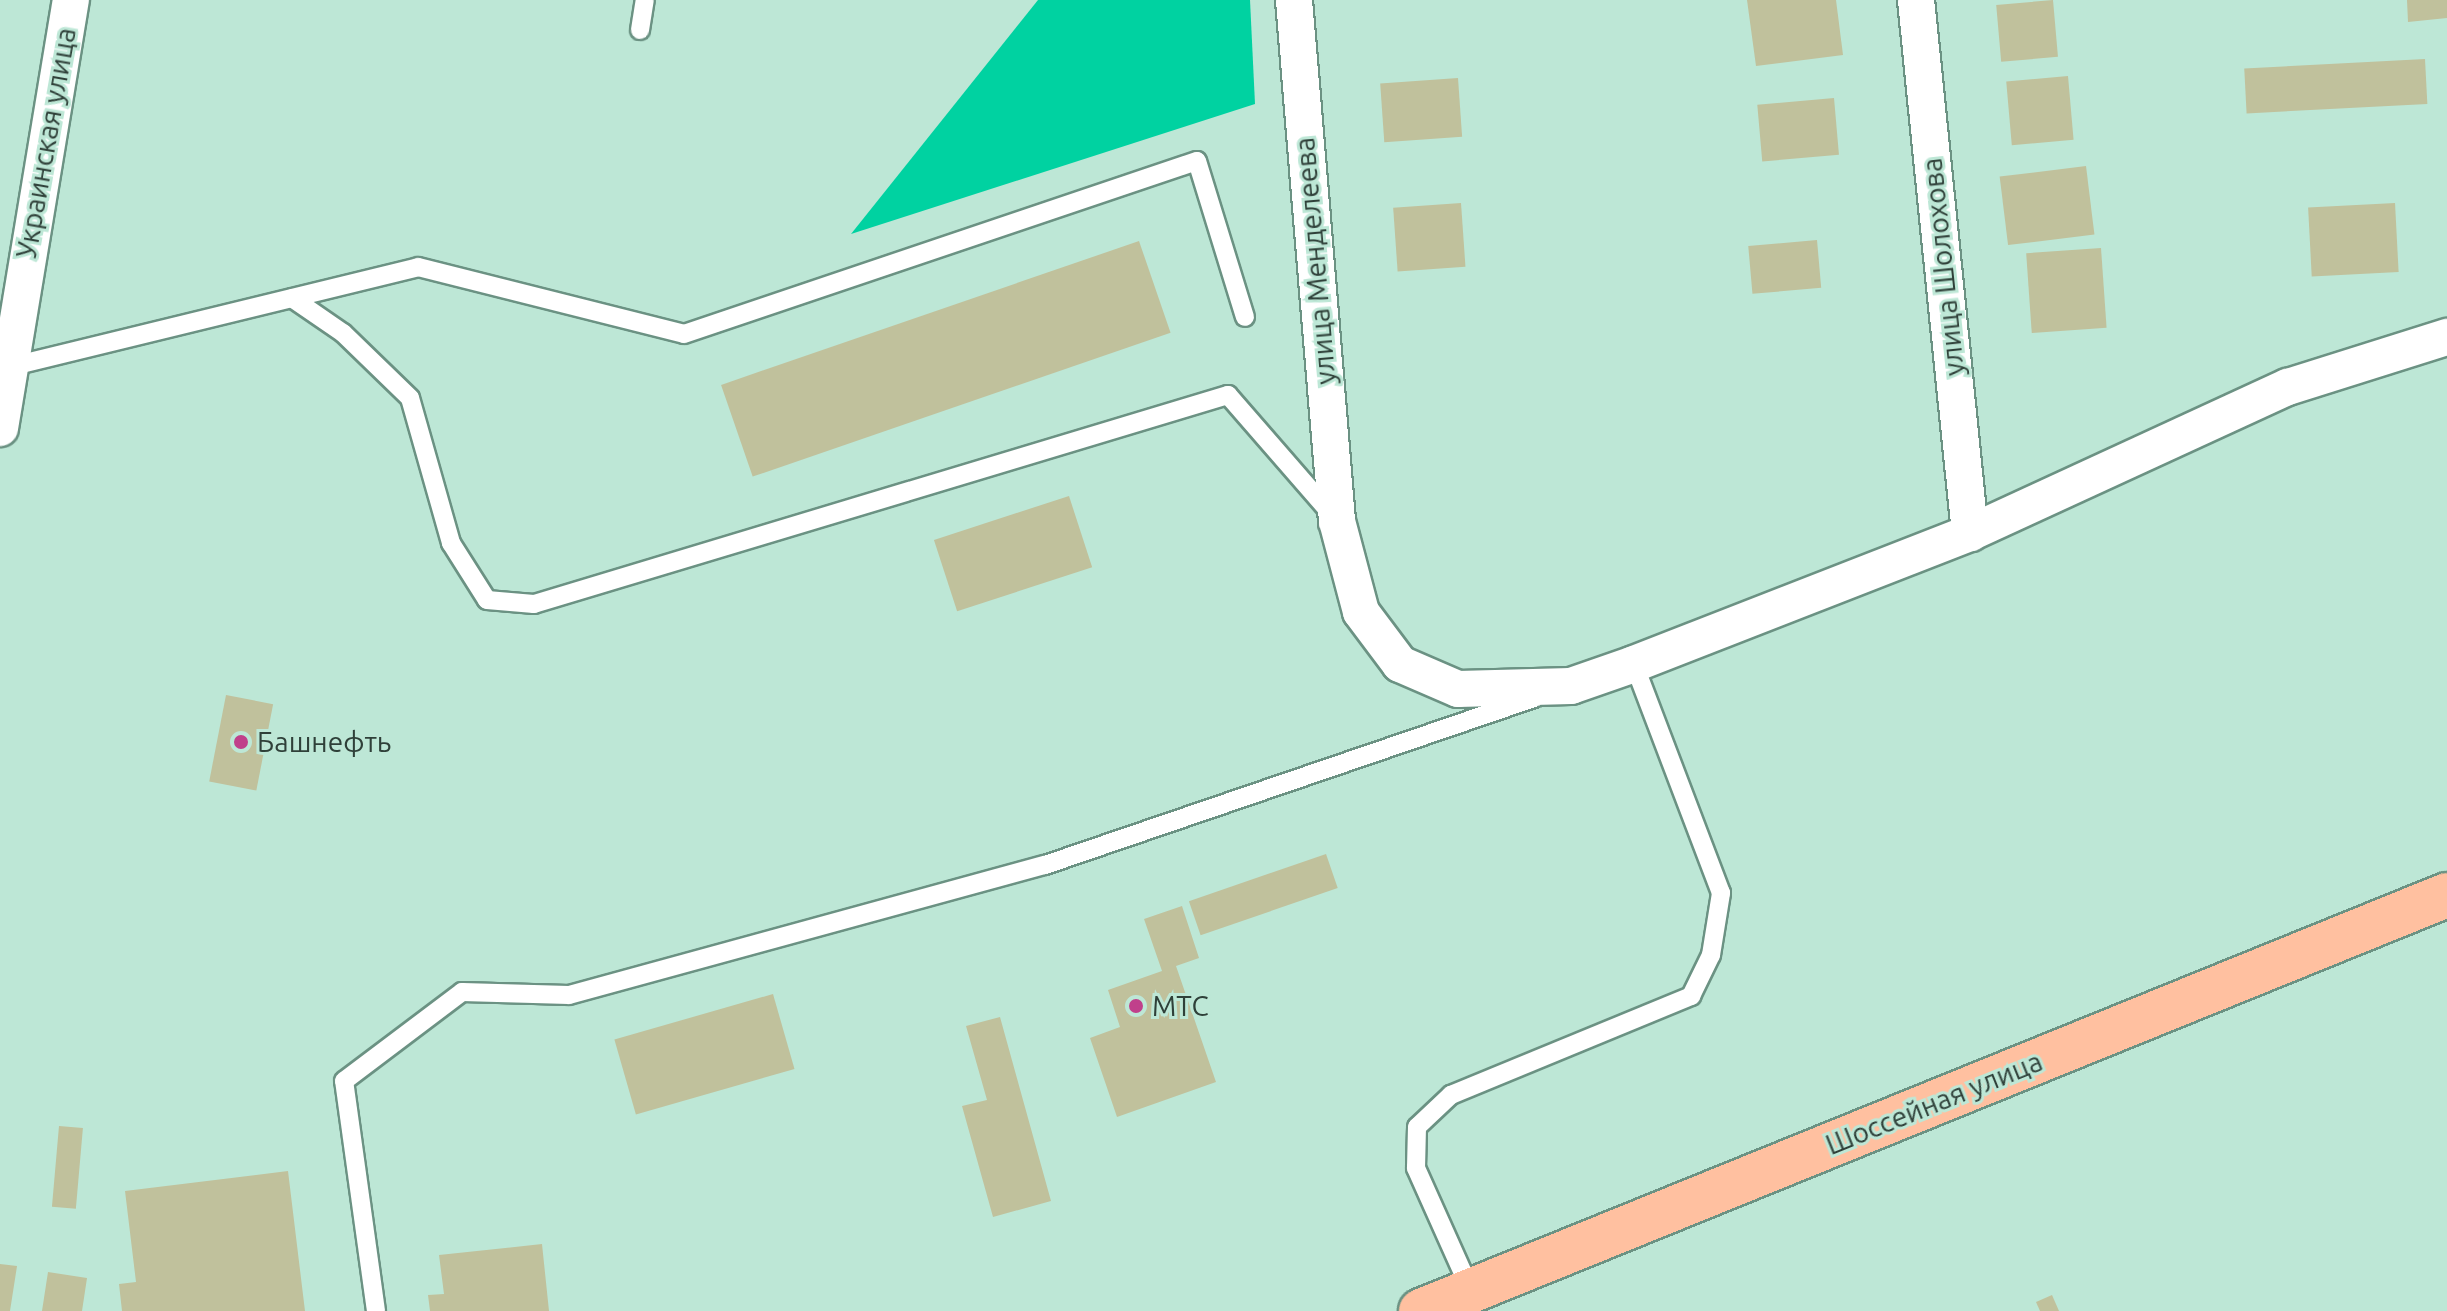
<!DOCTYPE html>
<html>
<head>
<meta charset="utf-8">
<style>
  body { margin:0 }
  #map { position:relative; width:2447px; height:1311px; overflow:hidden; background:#bde7d6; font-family:Ubuntu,sans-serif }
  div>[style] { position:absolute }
  .green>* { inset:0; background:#00d2a1 }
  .building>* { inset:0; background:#c0c19c; transform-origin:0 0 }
  .roads { filter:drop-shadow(2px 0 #6b9283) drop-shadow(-2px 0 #6b9283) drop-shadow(0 2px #6b9283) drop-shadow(0 -2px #6b9283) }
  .service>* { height:18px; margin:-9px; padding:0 9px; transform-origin:9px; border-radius:9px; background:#fff }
  .minor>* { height:36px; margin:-18px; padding:0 18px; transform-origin:18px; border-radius:18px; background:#fff }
  .trunk>* { height:44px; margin:-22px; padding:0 22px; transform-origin:22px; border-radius:22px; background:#ffc0a0 }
  .dots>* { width:22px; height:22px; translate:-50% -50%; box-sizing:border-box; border:4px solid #bde7d6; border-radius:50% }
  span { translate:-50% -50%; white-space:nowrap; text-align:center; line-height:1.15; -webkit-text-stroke:6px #bde7d6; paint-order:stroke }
  .street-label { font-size:28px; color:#2f4039 }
  .poi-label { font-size:28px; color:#2f4039 }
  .left { translate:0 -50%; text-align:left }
</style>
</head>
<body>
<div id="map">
  <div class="green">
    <i style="clip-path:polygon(1038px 0,1250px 0,1255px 104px,851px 234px)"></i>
  </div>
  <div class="building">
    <i style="clip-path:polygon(1747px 0,1836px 0,1843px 55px,1756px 66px)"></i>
    <i style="left:2053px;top:0;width:57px;height:57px;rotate:85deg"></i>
    <i style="clip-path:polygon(2407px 0,2447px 0,2447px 18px,2408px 22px)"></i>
    <i style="left:2425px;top:59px;width:45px;height:181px;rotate:87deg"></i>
    <i style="left:2068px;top:76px;width:64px;height:62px;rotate:85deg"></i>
    <i style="left:1458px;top:78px;width:59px;height:78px;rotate:86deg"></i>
    <i style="left:1834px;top:98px;width:57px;height:77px;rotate:85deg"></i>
    <i style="left:2086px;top:166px;width:69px;height:87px;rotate:83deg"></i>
    <i style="left:1461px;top:203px;width:64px;height:68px;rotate:86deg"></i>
    <i style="left:2395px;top:203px;width:69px;height:87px;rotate:87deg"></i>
    <i style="left:1817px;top:240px;width:48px;height:69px;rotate:85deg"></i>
    <i style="left:1139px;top:241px;width:97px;height:442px;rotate:71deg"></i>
    <i style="left:2101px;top:248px;width:80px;height:75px;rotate:86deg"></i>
    <i style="left:1069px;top:496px;width:75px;height:142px;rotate:72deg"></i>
    <i style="left:226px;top:695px;width:48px;height:88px;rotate:11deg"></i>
    <i style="left:1326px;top:854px;width:36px;height:145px;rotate:71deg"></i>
    <i style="clip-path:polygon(1182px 906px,1199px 958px,1176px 966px,1216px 1082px,1117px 1117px,1090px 1038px,1120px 1027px,1108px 990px,1162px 971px,1144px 919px)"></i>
    <i style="left:773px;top:994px;width:78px;height:165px;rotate:74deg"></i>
    <i style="clip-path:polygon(1000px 1017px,1051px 1201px,993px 1217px,962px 1106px,987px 1100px,966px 1026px)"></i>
    <i style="left:59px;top:1126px;width:24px;height:81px;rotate:5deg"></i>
    <i style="clip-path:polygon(288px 1171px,305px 1311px,122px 1311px,119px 1284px,136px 1282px,125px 1191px)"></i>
    <i style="clip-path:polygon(542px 1244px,549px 1311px,430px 1311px,428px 1295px,444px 1294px,439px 1255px)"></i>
    <i style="clip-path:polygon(0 1264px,17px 1266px,10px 1311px,0 1311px)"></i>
    <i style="clip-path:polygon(48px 1272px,87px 1278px,82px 1311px,42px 1311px)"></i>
    <i style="clip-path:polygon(2052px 1295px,2059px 1311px,2040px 1311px,2036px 1302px)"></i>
  </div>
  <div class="roads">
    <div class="service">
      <i style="left:640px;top:30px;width:30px;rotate:-81deg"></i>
      <i style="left:292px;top:298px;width:62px;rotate:34.5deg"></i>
      <i style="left:343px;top:333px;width:93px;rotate:44.1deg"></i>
      <i style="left:410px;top:398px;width:151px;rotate:74.2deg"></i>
      <i style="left:451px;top:543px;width:67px;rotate:57.7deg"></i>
      <i style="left:487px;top:600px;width:47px;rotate:4.9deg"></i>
      <i style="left:534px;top:604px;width:725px;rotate:-16.76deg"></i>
      <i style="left:1228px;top:395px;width:160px;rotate:49deg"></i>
      <i style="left:9px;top:367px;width:421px;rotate:-13.7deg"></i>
      <i style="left:418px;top:267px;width:274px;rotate:14.1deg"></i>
      <i style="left:684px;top:334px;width:541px;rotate:-18.64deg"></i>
      <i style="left:1197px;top:161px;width:163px;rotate:72.9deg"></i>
      <i style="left:1471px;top:1291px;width:135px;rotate:-114.1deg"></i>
      <i style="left:1416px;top:1168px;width:41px;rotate:-88.6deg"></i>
      <i style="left:1417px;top:1127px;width:47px;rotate:-43.3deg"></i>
      <i style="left:1451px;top:1095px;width:260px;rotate:-22.4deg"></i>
      <i style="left:1691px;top:996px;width:46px;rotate:-64deg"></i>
      <i style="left:1711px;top:955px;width:63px;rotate:-80.8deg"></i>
      <i style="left:1721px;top:893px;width:245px;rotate:-110.8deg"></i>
      <i style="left:376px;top:1311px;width:232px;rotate:-97.9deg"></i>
      <i style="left:344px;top:1081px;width:148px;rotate:-37deg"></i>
      <i style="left:462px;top:992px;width:107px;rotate:1.6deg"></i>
      <i style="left:569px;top:995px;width:493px;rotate:-15.3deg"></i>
      <i style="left:1045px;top:865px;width:517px;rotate:-18.86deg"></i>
    </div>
    <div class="minor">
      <i style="left:1294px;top:0;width:523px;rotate:85.28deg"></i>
      <i style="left:1337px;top:521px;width:94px;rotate:75.2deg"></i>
      <i style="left:1361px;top:612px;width:65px;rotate:53.1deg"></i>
      <i style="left:1400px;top:664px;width:63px;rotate:23.3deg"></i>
      <i style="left:1458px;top:689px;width:113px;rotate:-1.5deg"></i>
      <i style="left:1571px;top:686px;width:67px;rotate:-19.2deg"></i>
      <i style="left:1634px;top:664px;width:361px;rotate:-21.3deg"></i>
      <i style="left:1970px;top:533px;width:350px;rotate:-24.7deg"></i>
      <i style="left:2288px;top:387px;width:167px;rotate:-17.5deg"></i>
      <i style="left:1916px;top:0;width:536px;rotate:84.21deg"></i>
      <i style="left:0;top:428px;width:434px;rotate:-80.6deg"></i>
    </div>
    <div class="trunk">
      <i style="left:1421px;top:1311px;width:1107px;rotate:-22.07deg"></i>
    </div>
  </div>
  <div class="dots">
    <i style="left:241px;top:742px;background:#c0408b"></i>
    <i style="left:1136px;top:1006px;background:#c0408b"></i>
  </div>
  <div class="street-label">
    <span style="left:46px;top:143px;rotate:-80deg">Украинская улица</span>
    <span style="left:1315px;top:261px;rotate:-95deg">улица Менделеева</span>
    <span style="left:1943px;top:267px;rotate:-96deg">улица Шолохова</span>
    <span style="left:1934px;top:1103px;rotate:-22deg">Шоссейная улица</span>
  </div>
  <div class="poi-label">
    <span class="left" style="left:257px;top:742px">Башнефть</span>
    <span class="left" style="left:1152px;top:1006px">МТС</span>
  </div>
</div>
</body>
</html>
